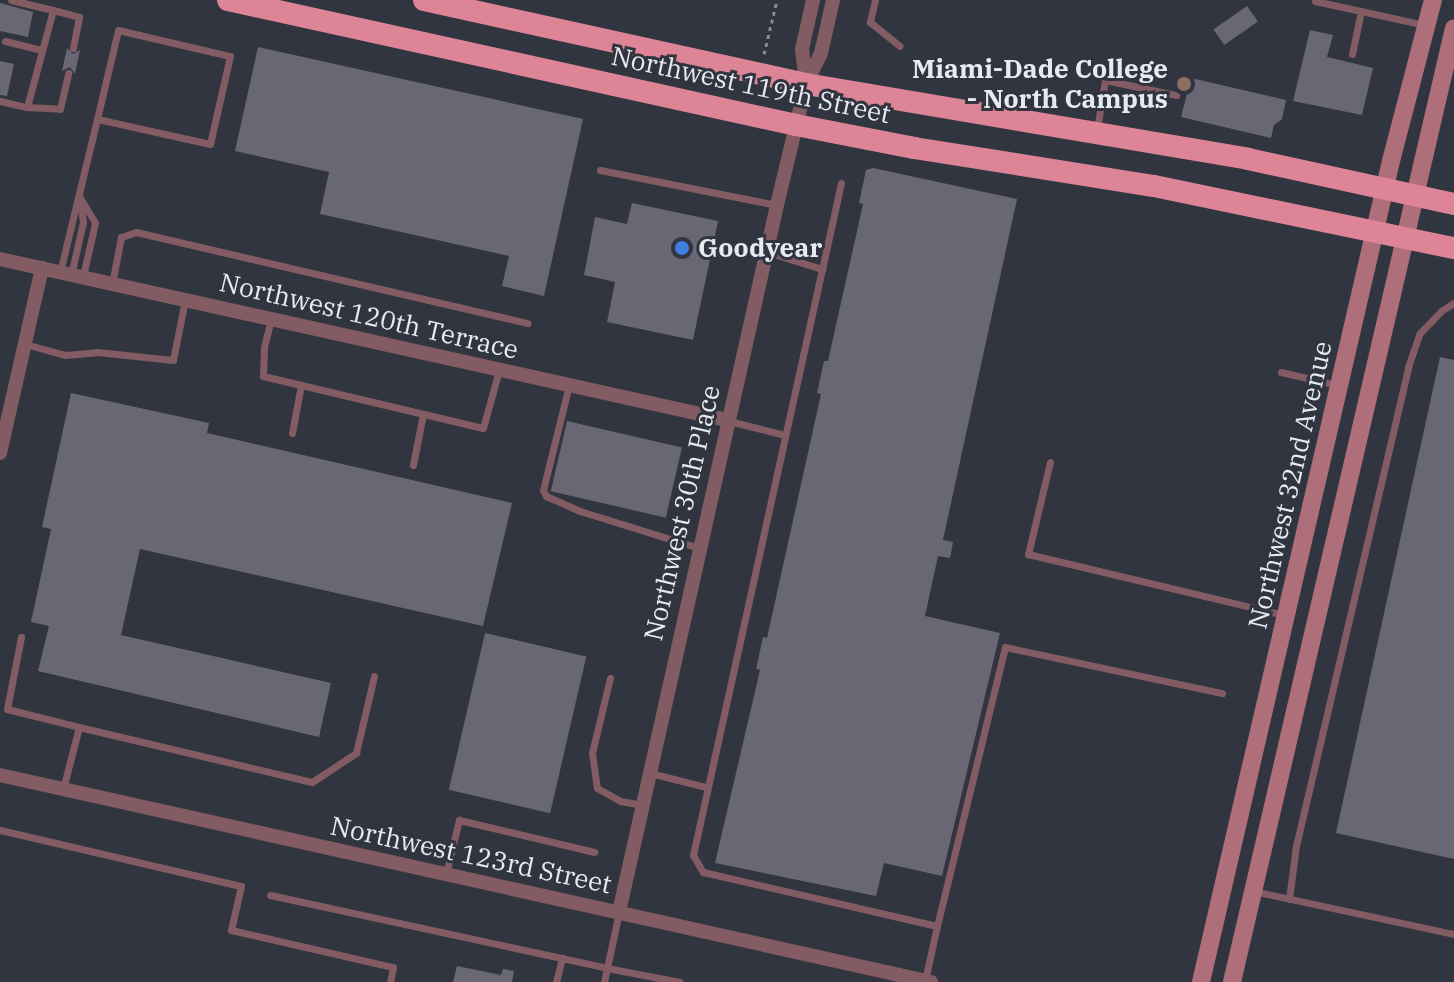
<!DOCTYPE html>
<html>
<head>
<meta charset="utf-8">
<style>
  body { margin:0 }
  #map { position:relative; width:1454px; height:982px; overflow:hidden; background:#303540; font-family:"IBM Plex Serif",serif }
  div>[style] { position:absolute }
  .building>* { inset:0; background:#6a6775; transform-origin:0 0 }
  .path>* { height:3px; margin-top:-1.5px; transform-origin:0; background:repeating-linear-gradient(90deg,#858a93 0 4px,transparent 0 8px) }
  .service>* { height:7px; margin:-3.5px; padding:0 3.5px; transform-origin:3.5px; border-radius:3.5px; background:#835b62 }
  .minor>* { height:14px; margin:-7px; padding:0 7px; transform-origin:7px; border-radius:7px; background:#835b62 }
  .secondary>* { height:18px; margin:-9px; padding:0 9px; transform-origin:9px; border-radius:9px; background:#ae6f7b }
  .trunk>* { height:22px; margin:-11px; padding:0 11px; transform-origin:11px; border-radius:11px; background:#dd8496 }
  .dots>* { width:22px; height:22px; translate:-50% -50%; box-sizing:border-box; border:4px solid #303540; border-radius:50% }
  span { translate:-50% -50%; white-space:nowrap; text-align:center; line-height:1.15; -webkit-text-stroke:6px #303540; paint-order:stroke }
  .poi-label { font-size:26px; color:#e7eaf1; font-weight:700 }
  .right { translate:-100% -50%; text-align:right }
  .left { translate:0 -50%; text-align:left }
  .street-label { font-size:26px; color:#e7eaf1 }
</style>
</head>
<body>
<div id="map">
  <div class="building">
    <i style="clip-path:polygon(0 3px,33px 12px,28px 37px,0 31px)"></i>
    <i style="left:1247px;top:6px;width:19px;height:41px;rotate:55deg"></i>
    <i style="clip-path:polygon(1310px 30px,1333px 35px,1327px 57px,1373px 68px,1362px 115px,1293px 101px)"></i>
    <i style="clip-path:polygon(258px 47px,583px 119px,544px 296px,502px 286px,509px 256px,320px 214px,329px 172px,235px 151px)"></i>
    <i style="clip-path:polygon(67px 48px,73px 54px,80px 50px,75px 74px,70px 67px,62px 71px)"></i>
    <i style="clip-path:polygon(0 61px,14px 64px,7px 96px,0 95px)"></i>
    <i style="clip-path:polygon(1191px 78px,1286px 100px,1282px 119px,1274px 125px,1271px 138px,1181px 117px)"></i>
    <i style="clip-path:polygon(873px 168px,1017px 199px,943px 540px,953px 542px,950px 558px,938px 556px,925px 616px,1000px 633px,942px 876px,884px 863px,876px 896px,715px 863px,760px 670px,756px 669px,763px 637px,767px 638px,821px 394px,817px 393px,824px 361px,828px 361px,863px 204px,859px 203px,866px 170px)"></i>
    <i style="clip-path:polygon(632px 203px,718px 221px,693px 340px,607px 322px,615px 282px,584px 275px,595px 217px,627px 224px)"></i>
    <i style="clip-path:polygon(1440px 357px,1454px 360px,1454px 859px,1336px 833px)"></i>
    <i style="clip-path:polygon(71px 393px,209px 423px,207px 433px,512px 503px,483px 626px,140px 549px,121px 635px,331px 683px,319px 737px,38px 671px,49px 626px,31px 622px,51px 529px,42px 527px)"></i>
    <i style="left:567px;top:421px;width:118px;height:72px;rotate:13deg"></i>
    <i style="left:485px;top:633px;width:104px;height:161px;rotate:13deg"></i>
    <i style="clip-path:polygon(457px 966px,501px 975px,503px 969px,514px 971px,512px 982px,453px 982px)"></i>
  </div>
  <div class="path">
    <i style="left:764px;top:54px;width:56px;rotate:-76.5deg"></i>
  </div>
  <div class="service">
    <i style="left:875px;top:0;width:23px;rotate:103deg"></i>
    <i style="left:870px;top:22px;width:38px;rotate:39deg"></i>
    <i style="left:1315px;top:1px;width:113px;rotate:12.3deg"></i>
    <i style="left:53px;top:10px;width:27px;rotate:15deg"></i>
    <i style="left:79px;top:17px;width:32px;rotate:101deg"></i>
    <i style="left:118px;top:30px;width:115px;rotate:13.1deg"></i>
    <i style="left:230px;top:56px;width:90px;rotate:102.8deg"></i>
    <i style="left:210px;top:144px;width:116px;rotate:-167.5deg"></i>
    <i style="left:97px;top:119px;width:91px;rotate:-76.7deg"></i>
    <i style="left:5px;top:41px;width:38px;rotate:14deg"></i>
    <i style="left:1352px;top:54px;width:44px;rotate:-78.2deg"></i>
    <i style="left:0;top:101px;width:28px;rotate:13deg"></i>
    <i style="left:27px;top:107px;width:100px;rotate:-75deg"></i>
    <i style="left:53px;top:10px;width:43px;rotate:-166.6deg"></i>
    <i style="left:27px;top:107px;width:33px;rotate:3deg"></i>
    <i style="left:60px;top:109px;width:37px;rotate:-77deg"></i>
    <i style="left:1097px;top:129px;width:50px;rotate:-80.7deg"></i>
    <i style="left:1105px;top:80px;width:73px;rotate:11.9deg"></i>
    <i style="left:600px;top:170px;width:180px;rotate:11.2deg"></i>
    <i style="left:841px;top:183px;width:688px;rotate:102.42deg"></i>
    <i style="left:693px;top:855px;width:20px;rotate:60deg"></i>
    <i style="left:703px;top:872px;width:240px;rotate:13deg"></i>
    <i style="left:937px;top:926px;width:55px;rotate:102.5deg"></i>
    <i style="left:79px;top:196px;width:31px;rotate:59deg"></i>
    <i style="left:95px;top:223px;width:54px;rotate:102.8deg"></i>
    <i style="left:767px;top:252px;width:58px;rotate:17.2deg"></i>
    <i style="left:60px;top:272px;width:157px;rotate:-76.4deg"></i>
    <i style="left:71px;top:275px;width:54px;rotate:-77.2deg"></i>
    <i style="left:83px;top:222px;width:19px;rotate:-99deg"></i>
    <i style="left:112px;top:284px;width:48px;rotate:-79.2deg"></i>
    <i style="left:121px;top:237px;width:16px;rotate:-18deg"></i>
    <i style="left:136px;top:232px;width:402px;rotate:13.1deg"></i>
    <i style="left:271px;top:319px;width:30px;rotate:104deg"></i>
    <i style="left:264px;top:348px;width:28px;rotate:92deg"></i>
    <i style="left:263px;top:376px;width:226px;rotate:13.3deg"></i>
    <i style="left:483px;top:428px;width:60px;rotate:-74.6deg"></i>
    <i style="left:25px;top:344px;width:41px;rotate:15.4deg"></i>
    <i style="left:65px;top:355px;width:32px;rotate:-5deg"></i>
    <i style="left:97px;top:352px;width:76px;rotate:6deg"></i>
    <i style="left:173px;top:360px;width:61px;rotate:-78.7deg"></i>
    <i style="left:1281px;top:372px;width:57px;rotate:13.1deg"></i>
    <i style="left:569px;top:385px;width:108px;rotate:103.9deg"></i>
    <i style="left:543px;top:490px;width:7px;rotate:63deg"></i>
    <i style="left:546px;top:496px;width:37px;rotate:24deg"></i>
    <i style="left:580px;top:511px;width:125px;rotate:17.3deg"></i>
    <i style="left:729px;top:421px;width:58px;rotate:14deg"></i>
    <i style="left:292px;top:433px;width:49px;rotate:-79.4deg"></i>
    <i style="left:1050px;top:462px;width:95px;rotate:103.4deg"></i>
    <i style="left:1028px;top:554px;width:264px;rotate:13.4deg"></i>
    <i style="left:413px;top:465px;width:52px;rotate:-78.9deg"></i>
    <i style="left:21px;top:637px;width:73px;rotate:101deg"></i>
    <i style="left:7px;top:709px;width:74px;rotate:14deg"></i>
    <i style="left:79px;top:727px;width:64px;rotate:104.5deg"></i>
    <i style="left:610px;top:678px;width:77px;rotate:103.5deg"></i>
    <i style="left:592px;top:753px;width:35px;rotate:82deg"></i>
    <i style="left:597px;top:788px;width:26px;rotate:29deg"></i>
    <i style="left:620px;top:801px;width:23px;rotate:10deg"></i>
    <i style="left:79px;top:727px;width:239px;rotate:13.3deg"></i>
    <i style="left:312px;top:782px;width:53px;rotate:-33.4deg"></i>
    <i style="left:356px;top:753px;width:79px;rotate:-76.8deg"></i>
    <i style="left:650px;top:773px;width:58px;rotate:14deg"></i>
    <i style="left:0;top:830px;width:247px;rotate:13.1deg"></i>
    <i style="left:241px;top:886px;width:45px;rotate:102.8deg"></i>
    <i style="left:231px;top:930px;width:166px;rotate:12.9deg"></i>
    <i style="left:393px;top:967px;width:15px;rotate:101deg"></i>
    <i style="left:446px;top:874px;width:56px;rotate:-76.5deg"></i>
    <i style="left:459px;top:820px;width:139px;rotate:13.3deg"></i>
    <i style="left:1253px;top:891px;width:206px;rotate:12.1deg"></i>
    <i style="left:270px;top:895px;width:345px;rotate:12.2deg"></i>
    <i style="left:607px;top:968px;width:57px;rotate:-77.9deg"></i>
    <i style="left:1289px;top:899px;width:53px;rotate:-82.5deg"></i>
    <i style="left:1296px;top:846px;width:492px;rotate:-76.8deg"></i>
    <i style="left:1408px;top:367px;width:36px;rotate:-71deg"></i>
    <i style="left:1420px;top:333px;width:30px;rotate:-46deg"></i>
    <i style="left:1441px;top:311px;width:15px;rotate:-32deg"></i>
    <i style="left:937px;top:926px;width:287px;rotate:-76.3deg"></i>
    <i style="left:1005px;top:647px;width:222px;rotate:12deg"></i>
    <i style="left:556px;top:982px;width:25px;rotate:-76deg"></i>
    <i style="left:604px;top:982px;width:14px;rotate:-78deg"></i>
    <i style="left:607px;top:968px;width:74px;rotate:10.9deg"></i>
  </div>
  <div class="minor">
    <i style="left:806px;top:82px;width:33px;rotate:-97deg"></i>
    <i style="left:802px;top:49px;width:50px;rotate:-77.3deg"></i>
    <i style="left:0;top:259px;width:745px;rotate:12.49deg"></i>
    <i style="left:0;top:453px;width:190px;rotate:-77.2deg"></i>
    <i style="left:0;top:775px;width:954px;rotate:12.54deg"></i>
    <i style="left:619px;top:912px;width:724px;rotate:-77.4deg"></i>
    <i style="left:777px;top:205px;width:124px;rotate:-76.5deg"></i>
    <i style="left:806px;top:84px;width:34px;rotate:-64deg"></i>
    <i style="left:821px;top:53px;width:54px;rotate:-77.2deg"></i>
  </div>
  <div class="secondary">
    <i style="left:1201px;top:982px;width:843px;rotate:-76.97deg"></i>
    <i style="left:1391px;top:161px;width:166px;rotate:-75.4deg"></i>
    <i style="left:1232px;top:982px;width:979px;rotate:-76.9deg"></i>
  </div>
  <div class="trunk">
    <i style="left:228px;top:0;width:582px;rotate:12.41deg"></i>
    <i style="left:796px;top:125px;width:120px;rotate:11deg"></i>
    <i style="left:914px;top:148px;width:243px;rotate:9deg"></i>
    <i style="left:1154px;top:186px;width:306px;rotate:11.7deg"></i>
    <i style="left:424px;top:0;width:391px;rotate:12.4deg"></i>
    <i style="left:806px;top:84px;width:448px;rotate:9.6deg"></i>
    <i style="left:1248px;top:159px;width:211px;rotate:12.3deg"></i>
  </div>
  <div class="dots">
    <i style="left:1184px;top:84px;background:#8d6e63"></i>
    <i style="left:682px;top:248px;background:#3f7fe0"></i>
  </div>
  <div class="poi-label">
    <span class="right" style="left:1168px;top:84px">Miami-Dade College<br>- North Campus</span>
    <span class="left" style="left:698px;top:248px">Goodyear</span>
  </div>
  <div class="street-label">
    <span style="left:751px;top:85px;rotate:12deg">Northwest 119th Street</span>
    <span style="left:369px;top:316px;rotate:13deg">Northwest 120th Terrace</span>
    <span style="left:1290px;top:485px;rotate:-77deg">Northwest 32nd Avenue</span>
    <span style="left:682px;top:513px;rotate:-77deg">Northwest 30th Place</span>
    <span style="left:471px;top:855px;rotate:12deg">Northwest 123rd Street</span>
  </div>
</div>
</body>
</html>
